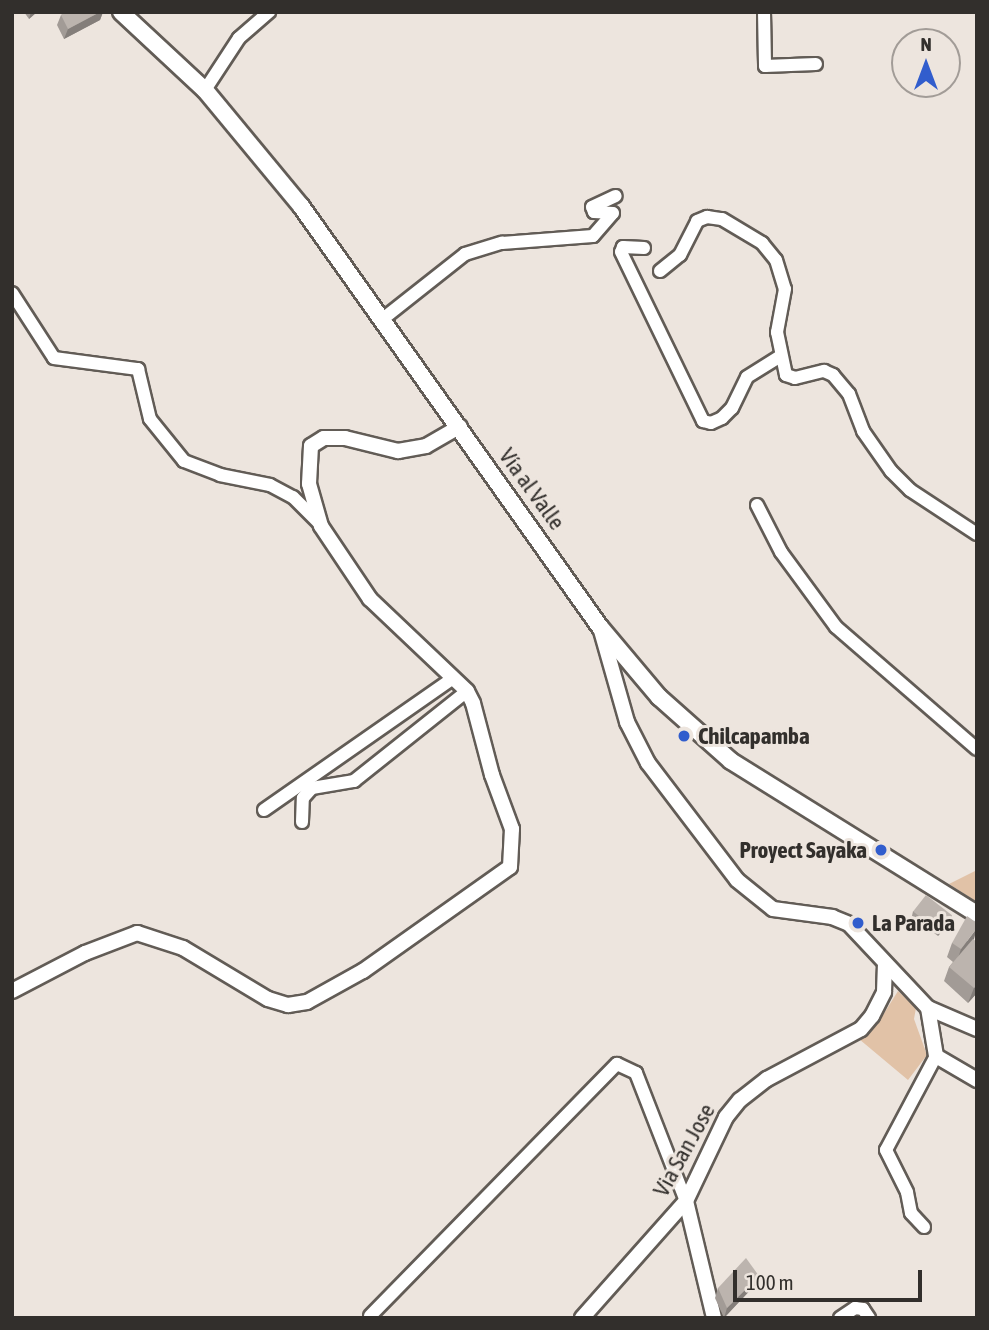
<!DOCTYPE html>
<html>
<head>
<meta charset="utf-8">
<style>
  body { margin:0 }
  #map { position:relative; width:989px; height:1330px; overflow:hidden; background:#ede5de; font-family:"Asap Condensed",sans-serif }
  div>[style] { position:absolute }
  .green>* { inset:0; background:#e1c2a7 }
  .roads { filter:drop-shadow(2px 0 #625c56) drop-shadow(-2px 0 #625c56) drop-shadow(0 2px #625c56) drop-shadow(0 -2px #625c56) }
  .minor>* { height:12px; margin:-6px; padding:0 6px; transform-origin:6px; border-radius:6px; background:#fff }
  .tertiary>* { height:14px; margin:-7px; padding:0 7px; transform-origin:7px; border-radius:7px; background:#fff }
  .secondary>* { height:16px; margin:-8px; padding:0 8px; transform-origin:8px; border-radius:8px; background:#fff }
  .wall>* { inset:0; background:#a29b96 }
  .shaded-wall>* { inset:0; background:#847e7a }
  .building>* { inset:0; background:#bcb4ae; transform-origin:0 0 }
  .dots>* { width:19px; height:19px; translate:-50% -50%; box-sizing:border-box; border:4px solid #ede5de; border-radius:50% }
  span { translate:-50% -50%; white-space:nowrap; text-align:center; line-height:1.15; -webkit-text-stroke:6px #ede5de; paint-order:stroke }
  .street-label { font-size:23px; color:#322f2c }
  .poi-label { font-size:23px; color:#322f2c; font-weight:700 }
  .left { translate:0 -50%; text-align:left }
  .right { translate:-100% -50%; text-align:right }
  .frame { position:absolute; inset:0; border:14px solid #322f2c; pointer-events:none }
  .north { position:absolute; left:891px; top:28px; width:70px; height:70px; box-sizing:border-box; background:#ede5de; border:2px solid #a29c97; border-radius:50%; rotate:0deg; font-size:19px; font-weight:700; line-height:28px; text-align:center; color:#322f2c }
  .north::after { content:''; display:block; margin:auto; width:24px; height:32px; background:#315dcd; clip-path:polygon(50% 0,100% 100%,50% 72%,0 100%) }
  .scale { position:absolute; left:733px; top:1270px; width:189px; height:32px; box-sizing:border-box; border:4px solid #322f2c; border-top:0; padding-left:9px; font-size:21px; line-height:24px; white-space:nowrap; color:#322f2c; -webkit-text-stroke:5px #ede5de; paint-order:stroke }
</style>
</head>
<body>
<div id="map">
  <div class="green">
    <i style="clip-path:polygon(977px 870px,977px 902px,949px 884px)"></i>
    <i style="clip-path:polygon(898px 991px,916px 1008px,914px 1019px,927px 1055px,908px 1080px,859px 1039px,883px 1015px)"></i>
  </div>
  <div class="roads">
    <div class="minor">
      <i style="left:764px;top:12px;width:54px;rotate:88.9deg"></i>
      <i style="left:765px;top:66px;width:51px;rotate:-2.2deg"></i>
      <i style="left:205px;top:90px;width:62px;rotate:-56.8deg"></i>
      <i style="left:239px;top:38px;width:40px;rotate:-41deg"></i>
      <i style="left:644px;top:248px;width:21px;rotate:-177deg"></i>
      <i style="left:623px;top:247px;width:5px;rotate:112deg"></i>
      <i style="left:621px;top:252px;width:188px;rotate:64.1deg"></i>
      <i style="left:703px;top:421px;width:8px;rotate:14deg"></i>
      <i style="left:711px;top:423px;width:12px;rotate:-24deg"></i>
      <i style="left:722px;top:418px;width:14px;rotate:-45deg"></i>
      <i style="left:732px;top:408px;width:34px;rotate:-64deg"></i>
      <i style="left:747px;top:377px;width:38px;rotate:-32deg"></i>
      <i style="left:660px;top:271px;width:26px;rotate:-39deg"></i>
      <i style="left:680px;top:255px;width:38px;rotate:-63deg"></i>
      <i style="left:697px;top:221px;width:11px;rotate:-22deg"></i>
      <i style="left:707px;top:217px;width:15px;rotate:8deg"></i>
      <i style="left:722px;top:219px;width:47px;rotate:31deg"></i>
      <i style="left:762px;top:243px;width:22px;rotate:51deg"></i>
      <i style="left:776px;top:260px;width:30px;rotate:73deg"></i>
      <i style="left:785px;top:289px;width:44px;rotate:100.5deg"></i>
      <i style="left:777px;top:332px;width:44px;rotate:78.2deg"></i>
      <i style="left:786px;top:375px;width:9px;rotate:18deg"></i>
      <i style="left:795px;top:378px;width:30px;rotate:-14deg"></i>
      <i style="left:824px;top:371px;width:10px;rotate:24deg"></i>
      <i style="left:833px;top:375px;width:25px;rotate:50deg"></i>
      <i style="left:849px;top:394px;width:40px;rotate:69deg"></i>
      <i style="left:863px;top:431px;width:49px;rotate:55deg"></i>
      <i style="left:891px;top:471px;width:27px;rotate:45deg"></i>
      <i style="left:910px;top:490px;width:80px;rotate:33.3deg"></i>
      <i style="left:12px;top:293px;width:77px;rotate:57.1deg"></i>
      <i style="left:54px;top:358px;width:85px;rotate:7.5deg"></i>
      <i style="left:138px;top:369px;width:51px;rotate:76.5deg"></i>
      <i style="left:150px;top:419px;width:54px;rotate:51deg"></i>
      <i style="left:184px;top:461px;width:39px;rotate:21deg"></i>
      <i style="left:220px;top:475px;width:51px;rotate:11.3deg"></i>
      <i style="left:270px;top:485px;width:26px;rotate:28deg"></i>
      <i style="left:293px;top:497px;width:40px;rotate:45deg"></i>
      <i style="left:384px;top:318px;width:103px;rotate:-38.3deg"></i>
      <i style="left:465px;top:254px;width:39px;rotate:-17deg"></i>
      <i style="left:502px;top:243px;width:91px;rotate:-4.4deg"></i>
      <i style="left:593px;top:236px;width:30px;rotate:-49deg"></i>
      <i style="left:613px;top:213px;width:19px;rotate:-177deg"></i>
      <i style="left:594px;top:212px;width:5px;rotate:-112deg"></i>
      <i style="left:592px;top:207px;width:26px;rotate:-25deg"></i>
      <i style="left:757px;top:505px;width:53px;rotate:62.9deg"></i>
      <i style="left:781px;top:552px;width:93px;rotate:53.7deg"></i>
      <i style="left:836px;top:627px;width:186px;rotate:40.9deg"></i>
      <i style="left:264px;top:810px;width:231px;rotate:-34.9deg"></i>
      <i style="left:302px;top:822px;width:24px;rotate:-88deg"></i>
      <i style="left:303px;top:798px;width:13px;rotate:-48deg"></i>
      <i style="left:312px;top:788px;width:43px;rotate:-9.5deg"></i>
      <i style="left:354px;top:781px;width:144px;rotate:-38.5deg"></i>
      <i style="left:924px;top:1227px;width:19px;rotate:-133deg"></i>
      <i style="left:911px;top:1213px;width:21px;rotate:-101deg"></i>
      <i style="left:907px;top:1192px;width:47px;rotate:-116.6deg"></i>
      <i style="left:886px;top:1150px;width:106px;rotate:-62deg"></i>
      <i style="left:370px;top:1316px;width:353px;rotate:-45.6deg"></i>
      <i style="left:617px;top:1064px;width:21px;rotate:25deg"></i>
      <i style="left:636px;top:1073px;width:137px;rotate:68.7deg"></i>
      <i style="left:840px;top:1318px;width:18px;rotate:-34deg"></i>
      <i style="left:855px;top:1308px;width:8px;rotate:7deg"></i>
      <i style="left:863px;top:1309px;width:11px;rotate:56deg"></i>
    </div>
    <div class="tertiary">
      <i style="left:600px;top:627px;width:99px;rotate:74.1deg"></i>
      <i style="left:627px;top:722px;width:46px;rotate:62.9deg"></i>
      <i style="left:648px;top:763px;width:147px;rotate:52.7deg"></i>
      <i style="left:737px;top:880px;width:46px;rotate:38.9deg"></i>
      <i style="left:773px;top:909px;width:60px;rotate:7.7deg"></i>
      <i style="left:832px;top:917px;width:18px;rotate:22deg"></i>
      <i style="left:849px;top:924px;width:115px;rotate:46.8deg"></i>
      <i style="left:928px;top:1008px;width:53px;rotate:23.2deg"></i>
      <i style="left:12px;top:991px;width:82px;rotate:-27.5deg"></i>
      <i style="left:85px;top:953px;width:56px;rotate:-21deg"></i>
      <i style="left:137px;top:933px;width:48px;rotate:18.1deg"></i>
      <i style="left:183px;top:948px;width:99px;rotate:31deg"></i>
      <i style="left:268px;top:999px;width:21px;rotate:17deg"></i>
      <i style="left:288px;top:1005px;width:19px;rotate:-9deg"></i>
      <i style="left:307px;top:1002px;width:64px;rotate:-29deg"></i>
      <i style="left:363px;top:971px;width:180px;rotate:-35.3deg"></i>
      <i style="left:510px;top:867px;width:38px;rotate:-87deg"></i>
      <i style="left:512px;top:829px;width:58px;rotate:-110.3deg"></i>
      <i style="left:492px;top:775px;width:74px;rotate:-104.8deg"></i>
      <i style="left:473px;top:703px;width:13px;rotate:-117deg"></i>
      <i style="left:467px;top:691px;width:134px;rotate:-136.5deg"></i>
      <i style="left:370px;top:599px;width:88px;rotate:-123.9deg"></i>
      <i style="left:321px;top:526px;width:44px;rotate:-105.9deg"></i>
      <i style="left:309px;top:484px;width:38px;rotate:-87deg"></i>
      <i style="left:311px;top:446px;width:15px;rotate:-32deg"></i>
      <i style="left:324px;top:438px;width:21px"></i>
      <i style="left:345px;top:438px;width:55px;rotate:13.8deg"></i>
      <i style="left:398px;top:451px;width:28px;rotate:-10deg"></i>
      <i style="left:426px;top:446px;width:39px;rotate:-30deg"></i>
      <i style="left:928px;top:1008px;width:49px;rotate:80.5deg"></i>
      <i style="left:936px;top:1056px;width:48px;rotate:30.3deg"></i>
      <i style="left:686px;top:1201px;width:120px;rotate:76.5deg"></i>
      <i style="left:582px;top:1318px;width:157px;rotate:-48.4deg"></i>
      <i style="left:686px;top:1201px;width:93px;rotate:-64.5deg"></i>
      <i style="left:726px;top:1117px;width:22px;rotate:-51deg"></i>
      <i style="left:740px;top:1100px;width:34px;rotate:-38deg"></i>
      <i style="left:767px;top:1079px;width:106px;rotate:-28deg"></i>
      <i style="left:861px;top:1029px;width:17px;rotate:-50deg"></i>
      <i style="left:872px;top:1016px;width:27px;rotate:-63deg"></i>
      <i style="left:884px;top:992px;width:27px;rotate:-88deg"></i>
    </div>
    <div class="secondary">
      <i style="left:121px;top:12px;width:115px;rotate:42.9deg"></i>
      <i style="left:205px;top:90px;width:151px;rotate:50.4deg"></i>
      <i style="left:301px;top:206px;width:516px;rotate:54.62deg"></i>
      <i style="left:600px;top:627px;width:92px;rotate:49.9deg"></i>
      <i style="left:659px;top:697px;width:96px;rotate:41.6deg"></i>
      <i style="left:731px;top:761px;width:290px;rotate:31.9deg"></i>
    </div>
  </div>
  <div class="wall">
    <i style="clip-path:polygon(24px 12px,37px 12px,29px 19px)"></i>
    <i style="clip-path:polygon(62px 12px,103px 12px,100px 20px,64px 39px,57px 25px,61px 15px,63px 14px)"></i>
    <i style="clip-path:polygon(913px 911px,951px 920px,938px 936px,912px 916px)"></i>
    <i style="clip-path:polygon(974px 940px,977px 993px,968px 1003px,944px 981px,949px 967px,953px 962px,947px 957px,952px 943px)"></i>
    <i style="clip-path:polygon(755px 1285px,724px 1318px,715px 1298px,718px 1288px)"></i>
  </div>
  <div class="shaded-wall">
    <i style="clip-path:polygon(31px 12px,37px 12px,29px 19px)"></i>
    <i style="clip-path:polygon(100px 12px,103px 12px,100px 20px,64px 39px,68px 29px)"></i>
    <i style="clip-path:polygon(952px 915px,951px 920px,938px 936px,940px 931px)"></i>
    <i style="clip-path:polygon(977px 928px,974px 939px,956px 964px,961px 949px)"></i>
    <i style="clip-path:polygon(977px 985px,977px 993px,968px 1003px,974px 988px)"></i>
    <i style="clip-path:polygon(759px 1276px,755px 1285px,724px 1318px,727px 1308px)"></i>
  </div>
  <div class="building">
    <i style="clip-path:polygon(66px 12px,100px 12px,68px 29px,61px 15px)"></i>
    <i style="left:926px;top:895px;width:33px;height:21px;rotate:38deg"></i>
    <i style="clip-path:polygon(967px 916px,977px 923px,977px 928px,961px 949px,952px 943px)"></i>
    <i style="clip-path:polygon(973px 939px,977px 942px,977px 985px,974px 988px,949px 967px)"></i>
    <i style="clip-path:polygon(746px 1258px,759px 1276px,727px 1308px,718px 1288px)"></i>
  </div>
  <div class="dots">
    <i style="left:684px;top:736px;background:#315dcd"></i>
    <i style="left:881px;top:850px;background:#315dcd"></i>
    <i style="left:858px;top:923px;background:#315dcd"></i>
  </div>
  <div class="street-label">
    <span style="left:532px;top:489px;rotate:54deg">Vía al Valle</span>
    <span style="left:684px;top:1150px;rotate:-61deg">Via San Jose</span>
  </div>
  <div class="poi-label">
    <span class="left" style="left:698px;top:736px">Chilcapamba</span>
    <span class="right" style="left:867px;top:850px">Proyect Sayaka</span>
    <span class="left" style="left:872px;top:923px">La Parada</span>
  </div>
  <div class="frame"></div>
  <div class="north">N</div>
  <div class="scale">100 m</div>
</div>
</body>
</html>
